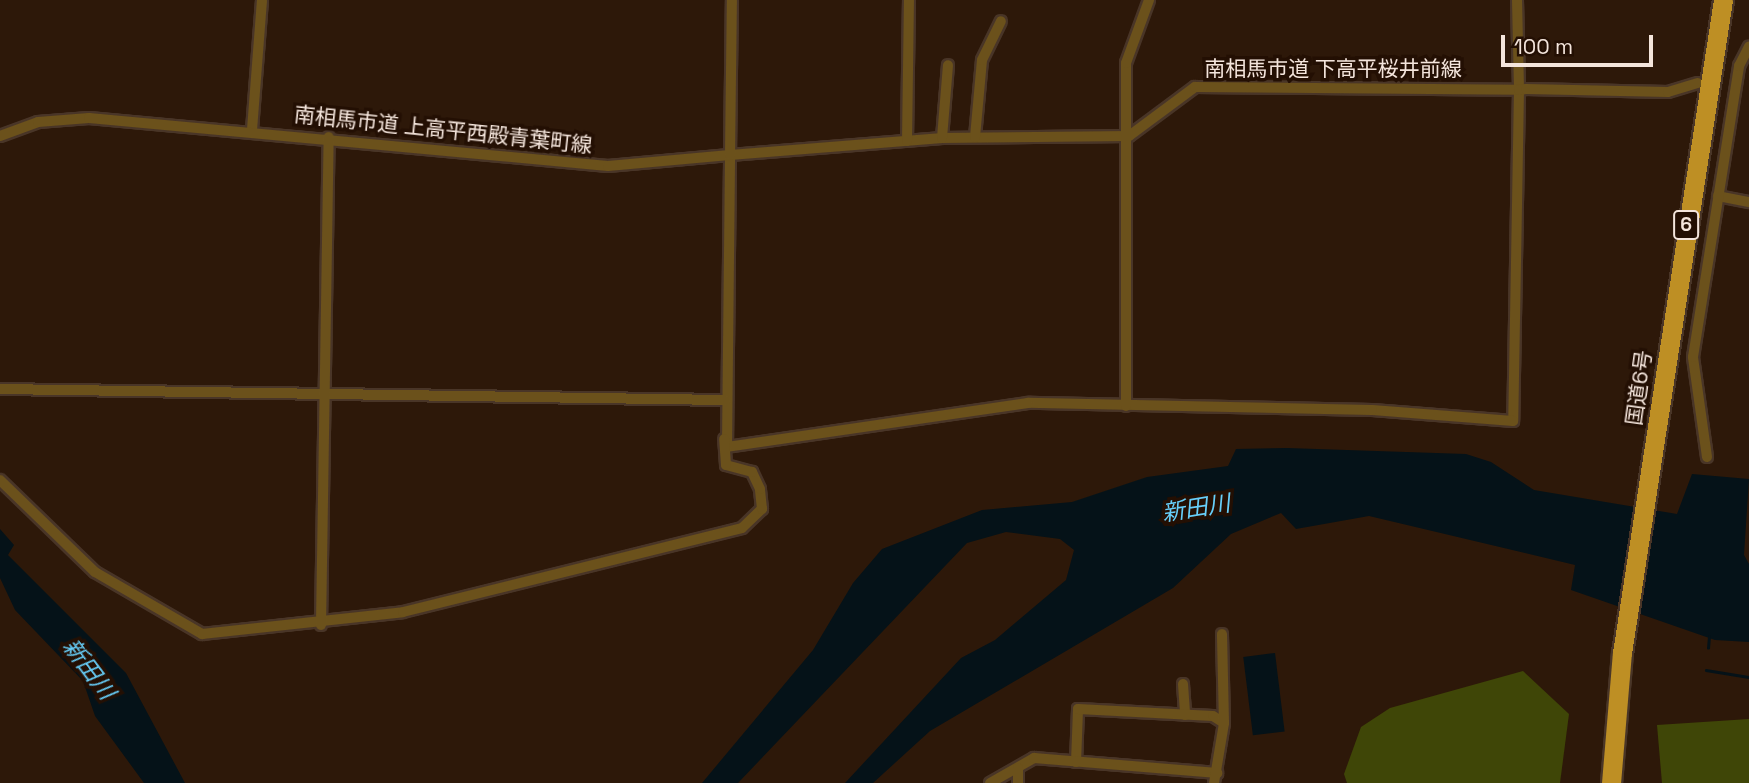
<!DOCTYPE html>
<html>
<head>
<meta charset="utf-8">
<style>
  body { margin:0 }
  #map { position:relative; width:1749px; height:783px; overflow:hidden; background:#2d1809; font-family:"Space Grotesk","Noto Sans JP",sans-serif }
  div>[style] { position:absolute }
  .green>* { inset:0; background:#3f4607 }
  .water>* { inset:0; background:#051218; transform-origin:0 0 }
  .stream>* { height:2.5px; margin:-1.25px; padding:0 1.25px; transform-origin:1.25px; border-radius:1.25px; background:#051218 }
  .roads { filter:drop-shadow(2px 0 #493527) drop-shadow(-2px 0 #493527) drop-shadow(0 2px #493527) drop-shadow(0 -2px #493527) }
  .minor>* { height:10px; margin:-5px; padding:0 5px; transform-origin:5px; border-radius:5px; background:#6b511b }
  .trunk>* { height:19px; margin:-9.5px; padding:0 9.5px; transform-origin:9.5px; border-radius:9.5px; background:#be8f24 }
  span { translate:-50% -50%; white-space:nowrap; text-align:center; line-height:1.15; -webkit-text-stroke:7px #230f03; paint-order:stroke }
  .shield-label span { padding:2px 5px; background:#230f03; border:2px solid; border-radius:5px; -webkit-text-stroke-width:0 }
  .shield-label { font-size:19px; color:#f4e5dc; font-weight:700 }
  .street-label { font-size:21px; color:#f4e5dc }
  .water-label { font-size:23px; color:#67cffa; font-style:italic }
  .scale { position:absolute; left:1501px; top:35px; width:152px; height:32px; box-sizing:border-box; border:4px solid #f4e5dc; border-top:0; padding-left:9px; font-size:21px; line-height:24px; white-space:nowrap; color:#f4e5dc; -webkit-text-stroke:5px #230f03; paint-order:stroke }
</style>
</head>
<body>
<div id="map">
  <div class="green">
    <i style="clip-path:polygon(1523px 671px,1569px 714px,1560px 783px,1347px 783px,1344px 774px,1361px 727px,1390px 708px)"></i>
    <i style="clip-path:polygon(1749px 719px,1749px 783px,1662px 783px,1657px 725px)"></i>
  </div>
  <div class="water">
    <i style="clip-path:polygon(1287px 448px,1466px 454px,1491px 462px,1534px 490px,1677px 514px,1692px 474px,1749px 479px,1744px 555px,1749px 564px,1749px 642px,1715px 640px,1571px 590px,1575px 565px,1369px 516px,1296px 529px,1281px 513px,1231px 534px,1173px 588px,930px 731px,873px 783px,845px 783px,961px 658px,995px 640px,1066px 580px,1074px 550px,1060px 539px,1006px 532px,967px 543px,738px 783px,702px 783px,813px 650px,853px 583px,882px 549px,982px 510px,1072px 502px,1147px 477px,1228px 466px,1236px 449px)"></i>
    <i style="clip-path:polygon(0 529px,14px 545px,8px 555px,126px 673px,185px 783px,144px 783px,95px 716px,83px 681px,15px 610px,0 578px)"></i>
    <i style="left:1275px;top:653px;width:79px;height:32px;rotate:83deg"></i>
  </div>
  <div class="stream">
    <i style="left:1708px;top:648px;width:11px;rotate:-85deg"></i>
    <i style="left:1706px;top:670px;width:44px;rotate:9.2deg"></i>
  </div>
  <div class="roads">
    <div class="minor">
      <i style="left:1517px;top:0;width:90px;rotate:88.7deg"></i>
      <i style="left:1519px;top:90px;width:331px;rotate:91deg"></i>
      <i style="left:1513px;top:421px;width:141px;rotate:-175.5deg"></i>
      <i style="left:1372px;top:410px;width:344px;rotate:-178.8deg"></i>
      <i style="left:1028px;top:403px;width:304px;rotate:171.7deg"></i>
      <i style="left:727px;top:447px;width:292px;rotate:-89.4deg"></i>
      <i style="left:730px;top:155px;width:213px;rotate:-4.6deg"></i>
      <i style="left:942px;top:138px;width:187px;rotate:-0.6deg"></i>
      <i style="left:1129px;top:136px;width:82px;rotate:-36.6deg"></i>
      <i style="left:1195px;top:87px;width:324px;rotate:0.5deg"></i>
      <i style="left:1519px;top:90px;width:7px;rotate:-8deg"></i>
      <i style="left:1526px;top:89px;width:142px;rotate:1.2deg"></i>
      <i style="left:1668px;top:92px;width:31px;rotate:-17deg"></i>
      <i style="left:252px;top:130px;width:130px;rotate:-85.6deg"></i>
      <i style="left:0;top:136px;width:40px;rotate:-20.2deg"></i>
      <i style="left:38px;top:122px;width:51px;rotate:-4.5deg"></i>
      <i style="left:89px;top:118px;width:521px;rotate:5.28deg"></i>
      <i style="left:608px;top:166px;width:122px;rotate:-5.2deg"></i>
      <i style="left:730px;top:155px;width:155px;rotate:-89.3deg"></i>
      <i style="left:975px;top:137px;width:77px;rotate:-84.8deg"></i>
      <i style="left:982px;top:60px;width:43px;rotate:-64deg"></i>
      <i style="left:942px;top:138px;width:73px;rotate:-85.3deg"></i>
      <i style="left:907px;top:141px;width:141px;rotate:-89.2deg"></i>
      <i style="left:1718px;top:196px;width:32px;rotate:11deg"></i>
      <i style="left:0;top:389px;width:726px;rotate:0.87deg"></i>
      <i style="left:1126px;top:406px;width:343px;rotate:-90deg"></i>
      <i style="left:1126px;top:63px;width:67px;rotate:-69.9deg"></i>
      <i style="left:1707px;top:457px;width:101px;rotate:-98deg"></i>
      <i style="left:1693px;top:357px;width:295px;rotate:-81deg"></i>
      <i style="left:1739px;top:66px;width:22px;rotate:-63deg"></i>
      <i style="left:0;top:480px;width:132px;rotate:44.1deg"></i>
      <i style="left:95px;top:572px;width:124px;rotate:30.1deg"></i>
      <i style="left:202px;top:634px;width:202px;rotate:-6.2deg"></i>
      <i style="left:403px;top:612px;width:349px;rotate:-13.9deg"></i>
      <i style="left:742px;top:528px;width:28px;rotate:-44deg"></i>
      <i style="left:762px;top:509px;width:20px;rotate:-96deg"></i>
      <i style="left:760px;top:489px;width:19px;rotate:-115deg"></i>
      <i style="left:752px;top:472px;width:27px;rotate:-165deg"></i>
      <i style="left:726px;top:465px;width:26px;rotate:-94deg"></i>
      <i style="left:321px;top:625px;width:488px;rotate:-89.1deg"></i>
      <i style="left:1183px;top:684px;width:31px;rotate:86deg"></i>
      <i style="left:1076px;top:762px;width:53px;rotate:-87.8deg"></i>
      <i style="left:1078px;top:709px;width:135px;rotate:3deg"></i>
      <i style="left:1213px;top:716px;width:13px;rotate:32deg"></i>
      <i style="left:990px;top:783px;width:51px;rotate:-29.6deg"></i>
      <i style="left:1034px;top:758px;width:184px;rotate:4.7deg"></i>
      <i style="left:1018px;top:783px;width:15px;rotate:-90deg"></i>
      <i style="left:1214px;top:783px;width:61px;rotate:-80.5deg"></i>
      <i style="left:1224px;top:723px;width:89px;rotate:-91.3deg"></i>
    </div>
    <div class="trunk">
      <i style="left:1611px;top:783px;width:130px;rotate:-85.2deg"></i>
      <i style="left:1622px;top:653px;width:661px;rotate:-81.21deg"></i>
    </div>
  </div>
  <div class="shield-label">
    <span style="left:1686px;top:225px">6</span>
  </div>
  <div class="street-label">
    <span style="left:1333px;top:69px">南相馬市道 下高平桜井前線</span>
    <span style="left:443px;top:130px;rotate:6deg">南相馬市道 上高平西殿青葉町線</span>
    <span style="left:1639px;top:388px;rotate:-82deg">国道6号</span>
  </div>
  <div class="water-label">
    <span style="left:1196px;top:508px;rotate:-9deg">新田川</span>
    <span style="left:89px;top:669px;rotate:53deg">新田川</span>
  </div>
  <div class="scale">100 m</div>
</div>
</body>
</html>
